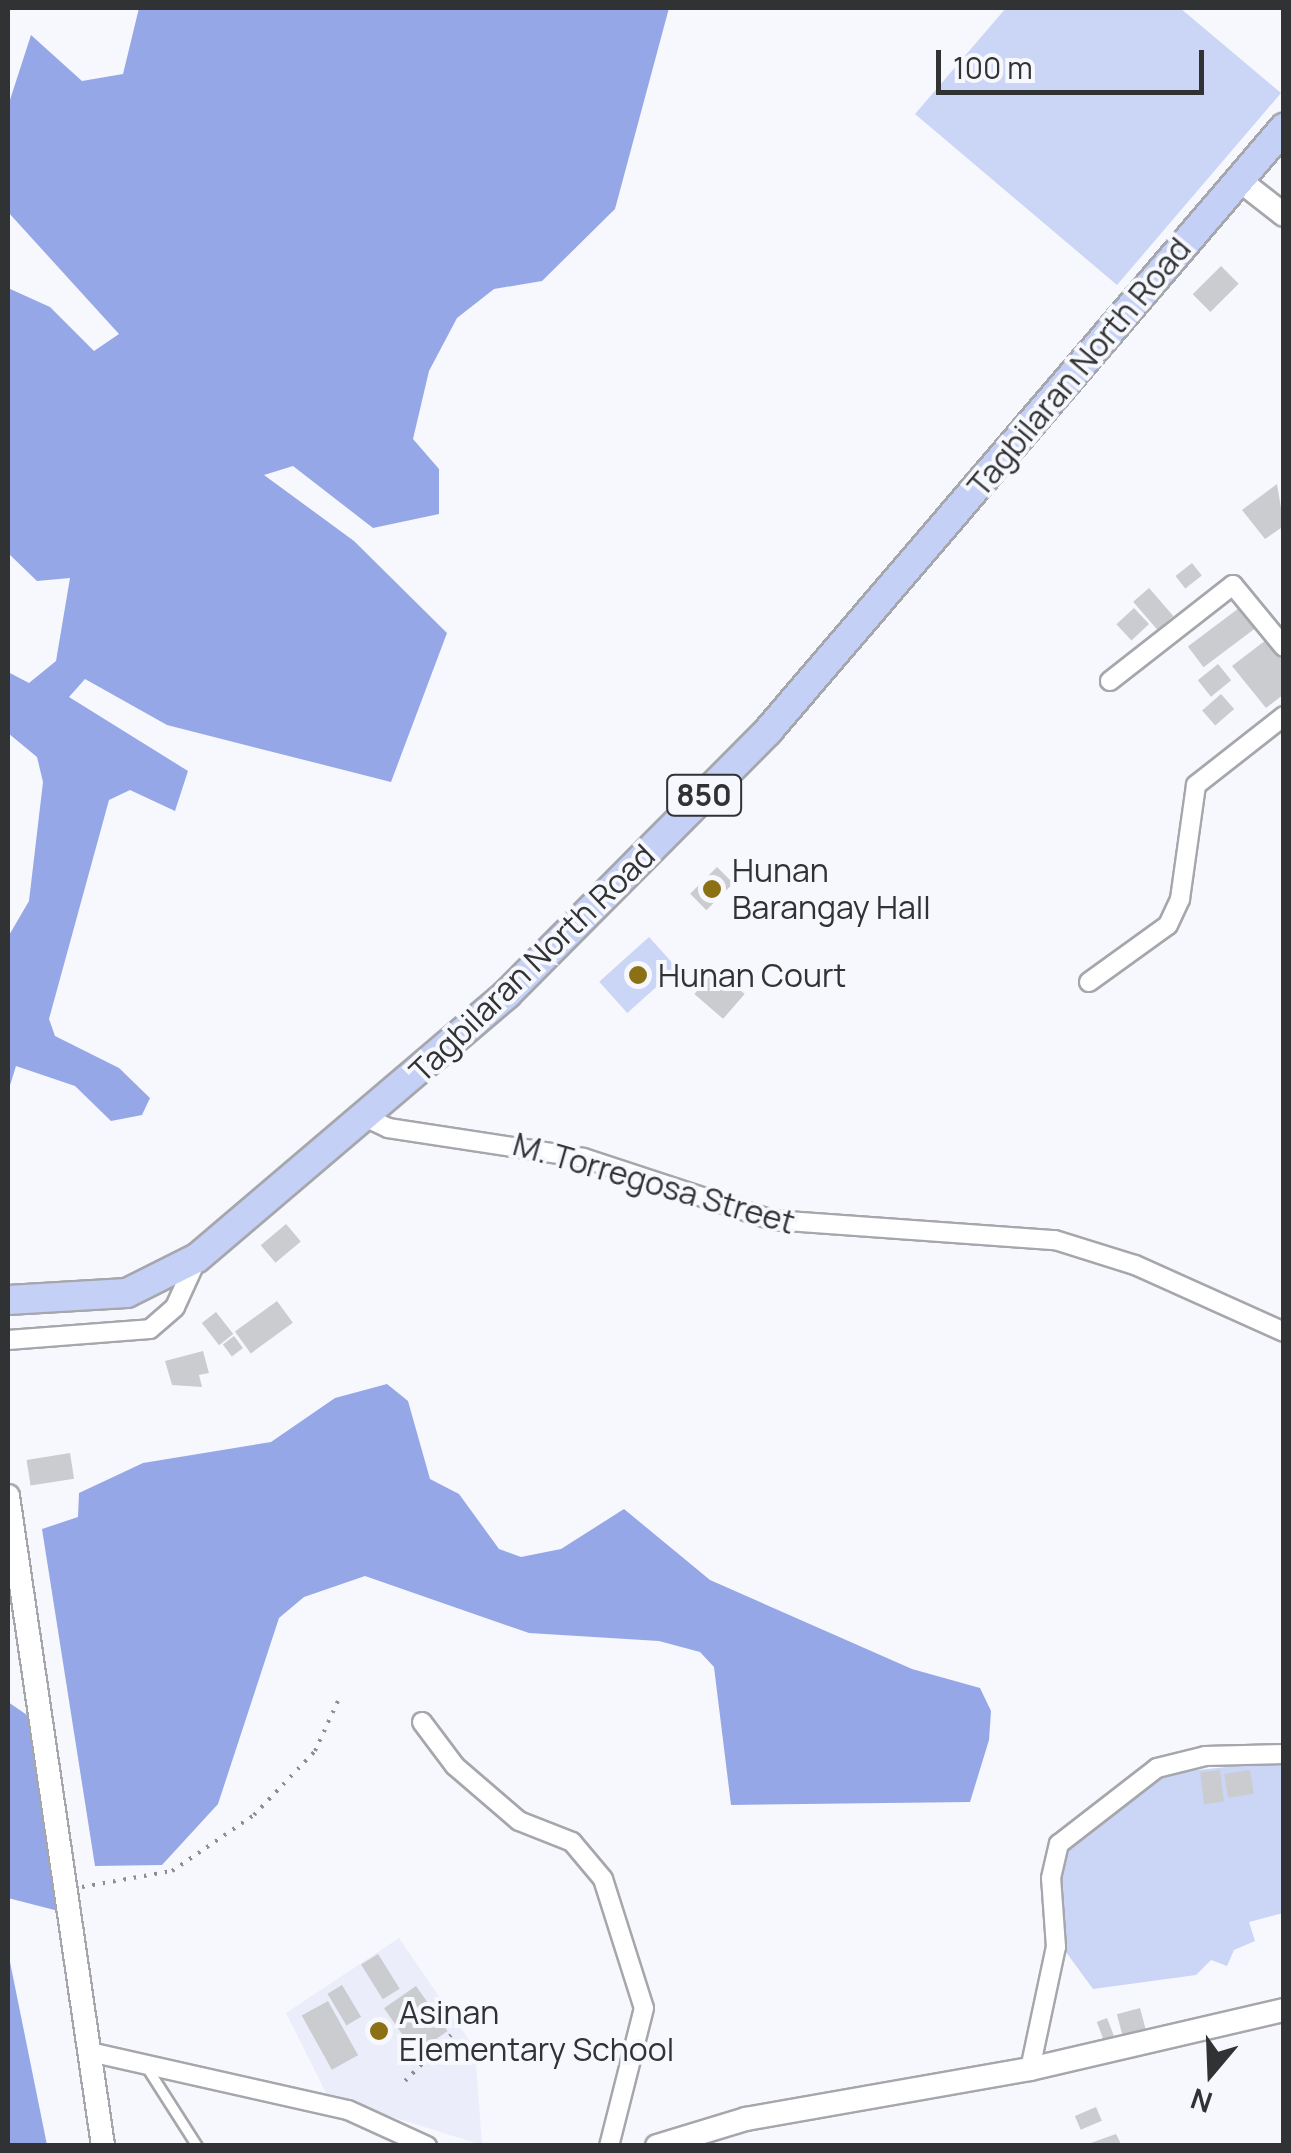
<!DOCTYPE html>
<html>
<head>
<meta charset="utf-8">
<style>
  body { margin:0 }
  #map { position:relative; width:1291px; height:2153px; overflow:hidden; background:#f7f8fd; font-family:Manrope,sans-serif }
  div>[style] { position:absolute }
  .built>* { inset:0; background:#ebeefa }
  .green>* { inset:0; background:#cbd5f6; transform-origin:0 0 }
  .water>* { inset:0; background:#95a7e6 }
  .building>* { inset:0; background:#caccd0; transform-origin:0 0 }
  .path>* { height:4px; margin-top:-2px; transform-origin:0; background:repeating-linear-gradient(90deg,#8d8e91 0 2.5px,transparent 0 10.5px) }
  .roads { filter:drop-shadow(2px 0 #a6a7ac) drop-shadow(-2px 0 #a6a7ac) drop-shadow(0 2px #a6a7ac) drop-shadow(0 -2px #a6a7ac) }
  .service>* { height:9px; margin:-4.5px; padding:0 4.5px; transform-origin:4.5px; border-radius:4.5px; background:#fff }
  .minor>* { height:18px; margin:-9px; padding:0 9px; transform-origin:9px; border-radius:9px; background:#fff }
  .tertiary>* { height:22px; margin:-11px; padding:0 11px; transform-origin:11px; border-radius:11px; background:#fff }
  .primary>* { height:28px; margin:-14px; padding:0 14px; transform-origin:14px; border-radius:14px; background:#c5d0f7 }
  .dots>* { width:28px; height:28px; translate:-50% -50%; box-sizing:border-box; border:5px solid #f7f8fd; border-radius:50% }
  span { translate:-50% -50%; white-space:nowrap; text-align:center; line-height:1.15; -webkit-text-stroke:8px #f7f8fd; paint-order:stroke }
  .shield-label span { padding:2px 8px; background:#f7f8fd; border:2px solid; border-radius:8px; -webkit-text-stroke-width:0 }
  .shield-label { font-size:30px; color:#313234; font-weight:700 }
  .street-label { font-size:32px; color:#313234 }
  .poi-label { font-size:32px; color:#313234 }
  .left { translate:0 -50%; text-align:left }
  .frame { position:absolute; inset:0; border:10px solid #313234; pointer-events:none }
  .north { position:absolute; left:1161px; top:2023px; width:100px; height:100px; -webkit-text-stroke:8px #f7f8fd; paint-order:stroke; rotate:199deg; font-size:28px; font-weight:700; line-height:40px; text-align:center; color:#313234 }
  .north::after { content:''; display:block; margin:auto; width:35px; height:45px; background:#313234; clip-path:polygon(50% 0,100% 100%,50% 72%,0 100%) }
  .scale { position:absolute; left:936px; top:50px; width:268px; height:45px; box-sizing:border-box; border:5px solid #313234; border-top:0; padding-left:12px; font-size:30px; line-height:35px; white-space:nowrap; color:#313234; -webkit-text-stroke:8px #f7f8fd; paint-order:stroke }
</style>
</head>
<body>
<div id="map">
  <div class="built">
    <i style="clip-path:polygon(399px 1938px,475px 2049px,482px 2145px,328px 2097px,286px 2013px)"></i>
  </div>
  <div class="green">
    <i style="clip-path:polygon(1006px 8px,1180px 8px,1281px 93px,1117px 285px,915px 114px)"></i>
    <i style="left:649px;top:937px;width:42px;height:67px;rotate:48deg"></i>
    <i style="clip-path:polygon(1283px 1761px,1283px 1913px,1249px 1922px,1255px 1941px,1234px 1950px,1227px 1966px,1211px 1960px,1196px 1975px,1093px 1989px,1063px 1948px,1059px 1878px,1066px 1849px,1160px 1774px)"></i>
  </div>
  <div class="water">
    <i style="clip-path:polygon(139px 8px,669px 8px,615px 209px,542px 281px,494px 289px,457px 318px,429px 371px,413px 439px,439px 469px,439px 514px,373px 528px,293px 466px,264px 475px,354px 541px,447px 633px,391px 782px,167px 725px,85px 679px,69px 697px,188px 771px,175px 811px,130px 790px,109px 800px,49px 1019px,55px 1036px,119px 1068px,150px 1098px,142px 1115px,111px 1121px,75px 1086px,16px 1066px,8px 1092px,8px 937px,29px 901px,43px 782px,37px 757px,8px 733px,8px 672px,29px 683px,56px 661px,70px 578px,37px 581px,8px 553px,8px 288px,50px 307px,94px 351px,119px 334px,8px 212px,8px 106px,31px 35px,82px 81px,123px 74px)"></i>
    <i style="clip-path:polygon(387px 1384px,408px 1401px,430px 1479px,459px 1494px,499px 1549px,521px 1557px,561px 1549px,624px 1509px,710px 1580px,912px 1669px,980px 1688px,991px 1711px,989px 1740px,970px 1802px,731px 1805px,714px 1667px,700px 1652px,659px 1641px,529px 1633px,365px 1576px,304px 1597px,279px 1618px,218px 1804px,162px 1865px,95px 1866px,42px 1529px,78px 1517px,79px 1493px,143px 1463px,271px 1442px,335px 1398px)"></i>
    <i style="clip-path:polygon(8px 1702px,27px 1715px,70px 1914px,8px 1898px)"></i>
    <i style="clip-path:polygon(8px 1952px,47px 2145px,8px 2145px)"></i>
  </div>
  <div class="building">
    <i style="left:1221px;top:266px;width:25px;height:40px;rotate:45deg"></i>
    <i style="clip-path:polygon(1277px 484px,1284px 526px,1265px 539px,1242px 510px)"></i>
    <i style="left:1192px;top:563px;width:16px;height:21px;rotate:52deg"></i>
    <i style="left:1149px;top:588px;width:37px;height:21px;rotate:49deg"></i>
    <i style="left:1134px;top:608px;width:22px;height:24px;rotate:47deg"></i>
    <i style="left:1239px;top:608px;width:26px;height:64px;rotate:53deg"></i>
    <i style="clip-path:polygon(1266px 640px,1284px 662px,1284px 694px,1266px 708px,1232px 666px)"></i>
    <i style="left:1218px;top:664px;width:21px;height:26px;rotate:51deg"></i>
    <i style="left:1221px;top:694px;width:20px;height:25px;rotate:49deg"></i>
    <i style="left:717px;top:867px;width:23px;height:38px;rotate:45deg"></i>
    <i style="left:716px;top:969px;width:38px;height:33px;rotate:41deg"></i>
    <i style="left:286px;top:1224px;width:23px;height:33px;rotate:50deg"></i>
    <i style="left:277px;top:1301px;width:27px;height:52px;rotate:54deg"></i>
    <i style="left:216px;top:1312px;width:28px;height:18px;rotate:52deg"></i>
    <i style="left:234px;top:1336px;width:15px;height:14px;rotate:53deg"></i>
    <i style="clip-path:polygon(203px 1351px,209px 1373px,199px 1375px,202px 1387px,172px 1385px,165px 1361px)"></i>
    <i style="left:70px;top:1453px;width:26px;height:44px;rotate:81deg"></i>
    <i style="left:1220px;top:1770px;width:32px;height:20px;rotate:83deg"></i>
    <i style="left:1250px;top:1770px;width:24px;height:26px;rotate:81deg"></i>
    <i style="left:378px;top:1954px;width:41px;height:20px;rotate:58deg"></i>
    <i style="left:342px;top:1985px;width:37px;height:17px;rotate:59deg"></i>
    <i style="left:416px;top:1986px;width:55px;height:39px;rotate:55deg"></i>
    <i style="left:328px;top:2001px;width:62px;height:30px;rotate:61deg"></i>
    <i style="left:1140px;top:2008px;width:23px;height:24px;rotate:75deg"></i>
    <i style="left:1107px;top:2018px;width:19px;height:11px;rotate:69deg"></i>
    <i style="left:1096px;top:2107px;width:15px;height:23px;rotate:67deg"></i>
    <i style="clip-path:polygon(1116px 2134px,1122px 2146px,1085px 2146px,1085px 2145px)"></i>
  </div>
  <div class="path">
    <i style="left:82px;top:1887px;width:91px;rotate:-10.1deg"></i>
    <i style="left:172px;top:1871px;width:99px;rotate:-34.3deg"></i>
    <i style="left:254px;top:1815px;width:88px;rotate:-46.4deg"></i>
    <i style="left:315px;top:1751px;width:55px;rotate:-65.3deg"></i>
    <i style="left:405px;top:2081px;width:65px;rotate:-45deg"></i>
  </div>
  <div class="roads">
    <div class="service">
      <i style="left:149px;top:2071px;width:89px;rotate:57.4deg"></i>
    </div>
    <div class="minor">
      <i style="left:1110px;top:681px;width:156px;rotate:-38deg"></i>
      <i style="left:1233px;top:585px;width:80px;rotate:50.6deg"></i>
      <i style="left:1089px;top:982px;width:97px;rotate:-35.8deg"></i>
      <i style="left:1168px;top:925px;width:29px;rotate:-65deg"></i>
      <i style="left:1180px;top:899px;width:115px;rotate:-82deg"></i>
      <i style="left:1196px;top:785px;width:112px;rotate:-38.1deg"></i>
      <i style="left:367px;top:1118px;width:23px;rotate:25deg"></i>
      <i style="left:388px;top:1128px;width:198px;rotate:8.7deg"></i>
      <i style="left:584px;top:1158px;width:199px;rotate:18.2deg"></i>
      <i style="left:773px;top:1220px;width:283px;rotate:4.1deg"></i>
      <i style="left:1055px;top:1240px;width:84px;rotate:17.4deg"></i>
      <i style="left:1135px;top:1265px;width:163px;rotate:24.2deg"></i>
      <i style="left:8px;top:1340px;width:142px;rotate:-4.4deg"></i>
      <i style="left:150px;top:1329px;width:33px;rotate:-41deg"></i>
      <i style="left:175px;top:1307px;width:53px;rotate:-65.4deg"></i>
      <i style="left:422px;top:1722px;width:55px;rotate:53.1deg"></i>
      <i style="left:455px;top:1766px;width:84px;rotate:40.7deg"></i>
      <i style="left:519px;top:1821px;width:57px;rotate:21.6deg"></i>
      <i style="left:572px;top:1842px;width:48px;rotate:50deg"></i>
      <i style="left:603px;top:1879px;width:135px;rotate:72.4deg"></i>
      <i style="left:644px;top:2008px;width:142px;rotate:104.2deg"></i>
      <i style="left:90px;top:2052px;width:264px;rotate:12.7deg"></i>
      <i style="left:348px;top:2110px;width:87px;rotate:24.5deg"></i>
      <i style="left:1030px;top:2069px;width:125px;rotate:-78deg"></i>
      <i style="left:1056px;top:1947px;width:69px;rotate:-94.1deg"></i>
      <i style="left:1051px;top:1878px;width:35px;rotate:-77deg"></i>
      <i style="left:1059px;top:1844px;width:124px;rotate:-37.8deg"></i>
      <i style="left:1157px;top:1768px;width:49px;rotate:-14deg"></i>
      <i style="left:1205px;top:1756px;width:79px;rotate:-1.5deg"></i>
    </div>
    <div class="tertiary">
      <i style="left:1238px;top:179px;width:58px;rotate:38deg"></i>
      <i style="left:8px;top:1496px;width:657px;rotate:81.68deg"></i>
      <i style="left:657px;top:2146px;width:93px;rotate:-16.9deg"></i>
      <i style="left:746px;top:2119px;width:288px;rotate:-10deg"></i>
      <i style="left:1030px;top:2069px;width:261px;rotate:-13.1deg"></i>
    </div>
    <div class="primary">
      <i style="left:8px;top:1300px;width:119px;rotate:-3.4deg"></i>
      <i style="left:127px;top:1293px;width:78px;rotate:-26.6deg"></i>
      <i style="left:197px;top:1258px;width:407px;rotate:-40.4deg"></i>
      <i style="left:507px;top:994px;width:371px;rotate:-45.2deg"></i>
      <i style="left:768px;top:731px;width:794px;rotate:-49.45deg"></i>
    </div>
  </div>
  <div class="dots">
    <i style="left:712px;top:889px;background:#8b7113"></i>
    <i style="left:638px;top:975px;background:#8b7113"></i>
    <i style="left:379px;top:2031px;background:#8b7113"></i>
  </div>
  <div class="shield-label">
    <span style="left:704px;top:795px">850</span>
  </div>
  <div class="street-label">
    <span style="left:1079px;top:367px;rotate:-50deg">Tagbilaran North Road</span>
    <span style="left:532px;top:963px;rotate:-44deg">Tagbilaran North Road</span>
    <span style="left:654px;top:1183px;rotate:16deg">M. Torregosa Street</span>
  </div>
  <div class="poi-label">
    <span class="left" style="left:732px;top:889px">Hunan<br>Barangay Hall</span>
    <span class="left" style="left:658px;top:975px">Hunan Court</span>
    <span class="left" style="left:399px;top:2031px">Asinan<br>Elementary School</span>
  </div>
  <div class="frame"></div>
  <div class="north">N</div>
  <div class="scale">100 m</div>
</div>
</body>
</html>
